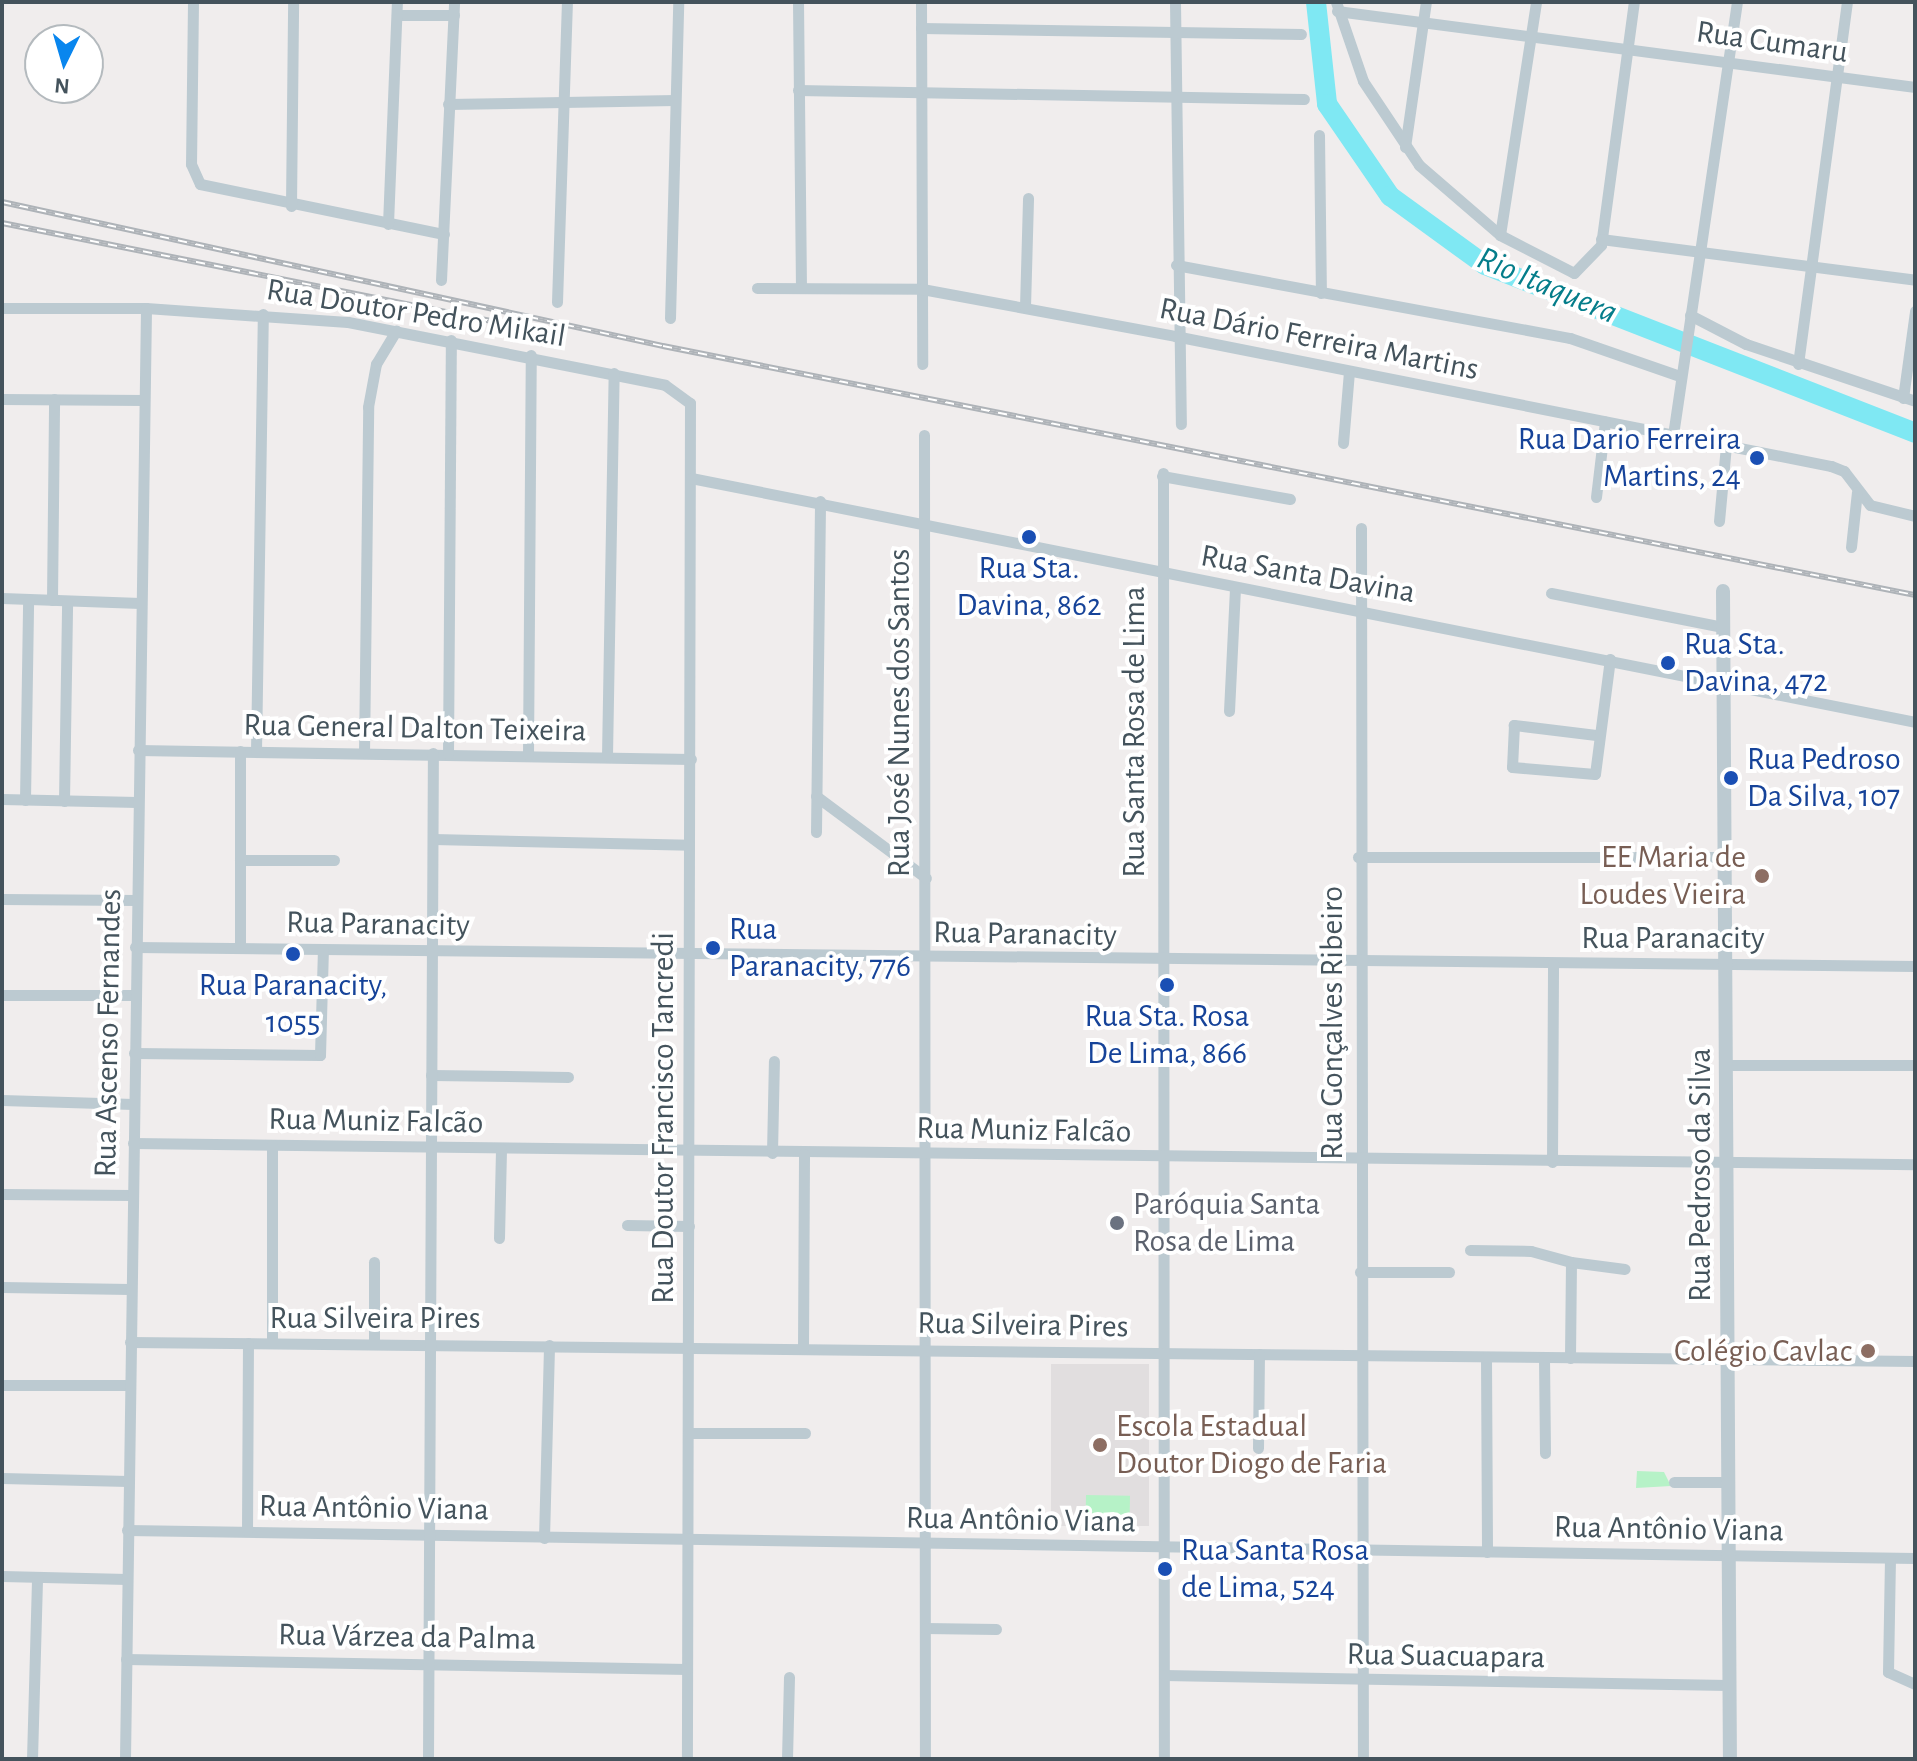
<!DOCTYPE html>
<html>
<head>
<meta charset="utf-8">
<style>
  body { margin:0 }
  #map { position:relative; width:1917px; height:1761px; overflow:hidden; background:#f0eded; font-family:"Alegreya Sans",sans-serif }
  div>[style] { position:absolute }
  .education>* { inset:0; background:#e1dedf; transform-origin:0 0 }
  .green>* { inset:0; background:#b6f2c7; transform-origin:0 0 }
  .river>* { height:20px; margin:-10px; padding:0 10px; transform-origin:10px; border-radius:10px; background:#7fe8f3 }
  .minor>* { height:11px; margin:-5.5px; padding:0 5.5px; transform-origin:5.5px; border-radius:5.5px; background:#bccad1 }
  .tertiary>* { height:14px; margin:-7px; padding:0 7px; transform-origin:7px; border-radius:7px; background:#bccad1 }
  .rail>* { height:6px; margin-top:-3px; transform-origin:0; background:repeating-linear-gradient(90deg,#fff 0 9px,#aeb3b8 0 18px); box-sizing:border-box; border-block:2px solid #aeb3b8 }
  .dots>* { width:22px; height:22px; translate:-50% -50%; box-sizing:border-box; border:4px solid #fff; border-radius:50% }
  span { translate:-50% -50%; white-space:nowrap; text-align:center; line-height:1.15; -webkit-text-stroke:8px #fff; paint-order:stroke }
  .street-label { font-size:32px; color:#44535c }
  .transit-label { font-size:32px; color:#164399 }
  .right { translate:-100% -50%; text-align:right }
  .left { translate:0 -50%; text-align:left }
  .education-label { font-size:32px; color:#785e54 }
  .worship-label { font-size:32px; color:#5b616d }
  .water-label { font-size:34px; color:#047d8a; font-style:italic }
  .frame { position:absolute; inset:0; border:4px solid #44535c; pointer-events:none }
  .north { position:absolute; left:24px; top:24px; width:80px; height:80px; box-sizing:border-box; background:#fff; border:2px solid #b4babe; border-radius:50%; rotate:185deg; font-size:22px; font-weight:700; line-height:32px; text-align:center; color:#44535c }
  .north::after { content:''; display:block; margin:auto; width:28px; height:36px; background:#0986ee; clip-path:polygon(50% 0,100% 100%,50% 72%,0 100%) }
</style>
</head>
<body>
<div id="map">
  <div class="education">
    <i style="left:1051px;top:1364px;width:98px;height:162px"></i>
  </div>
  <div class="green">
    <i style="clip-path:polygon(1637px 1471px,1664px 1472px,1671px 1486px,1636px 1488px)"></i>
    <i style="left:1086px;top:1495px;width:44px;height:27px;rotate:1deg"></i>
  </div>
  <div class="river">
    <i style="left:1316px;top:2px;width:103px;rotate:83.8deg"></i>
    <i style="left:1327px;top:104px;width:112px;rotate:55.6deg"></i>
    <i style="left:1390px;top:196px;width:117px;rotate:36deg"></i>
    <i style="left:1485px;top:265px;width:462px;rotate:21.3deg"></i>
  </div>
  <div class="minor">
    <i style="left:193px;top:2px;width:162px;rotate:90.7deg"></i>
    <i style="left:191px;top:164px;width:22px;rotate:66deg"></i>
    <i style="left:200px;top:184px;width:249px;rotate:11.6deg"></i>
    <i style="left:798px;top:2px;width:284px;rotate:89.4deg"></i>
    <i style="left:921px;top:2px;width:362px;rotate:89.8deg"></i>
    <i style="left:1175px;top:2px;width:422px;rotate:89.2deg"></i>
    <i style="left:1336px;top:2px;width:83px;rotate:71.1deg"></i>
    <i style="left:1363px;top:81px;width:101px;rotate:56.3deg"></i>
    <i style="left:1419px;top:165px;width:107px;rotate:40.8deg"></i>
    <i style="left:1500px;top:235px;width:83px;rotate:27.2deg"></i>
    <i style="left:1574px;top:273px;width:39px;rotate:-46deg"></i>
    <i style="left:1601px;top:245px;width:245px;rotate:-82.3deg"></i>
    <i style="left:1337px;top:11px;width:583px;rotate:7.49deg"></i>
    <i style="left:397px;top:15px;width:57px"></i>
    <i style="left:921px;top:28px;width:380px;rotate:0.9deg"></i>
    <i style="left:798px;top:90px;width:506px;rotate:1.02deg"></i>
    <i style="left:448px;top:104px;width:227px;rotate:-1deg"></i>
    <i style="left:1319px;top:135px;width:158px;rotate:89.3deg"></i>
    <i style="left:1405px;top:147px;width:147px;rotate:-81.8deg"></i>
    <i style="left:291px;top:206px;width:204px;rotate:-89.4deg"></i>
    <i style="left:388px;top:224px;width:222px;rotate:-87.7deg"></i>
    <i style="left:1500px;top:235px;width:236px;rotate:-81.2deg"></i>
    <i style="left:1601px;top:239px;width:317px;rotate:7.4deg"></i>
    <i style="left:1176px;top:265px;width:401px;rotate:10.5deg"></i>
    <i style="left:1570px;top:338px;width:116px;rotate:19.1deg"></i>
    <i style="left:441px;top:280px;width:278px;rotate:-87.3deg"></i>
    <i style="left:757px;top:288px;width:165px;rotate:0.3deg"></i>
    <i style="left:922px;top:289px;width:257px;rotate:10.5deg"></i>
    <i style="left:1175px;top:336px;width:669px;rotate:11.21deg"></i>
    <i style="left:1831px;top:466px;width:14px;rotate:21deg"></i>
    <i style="left:1844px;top:471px;width:43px;rotate:52.6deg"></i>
    <i style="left:1870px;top:505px;width:46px;rotate:13.7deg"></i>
    <i style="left:557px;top:302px;width:300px;rotate:-88.1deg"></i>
    <i style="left:1025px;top:307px;width:109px;rotate:-88.4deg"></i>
    <i style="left:2px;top:308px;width:144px"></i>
    <i style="left:146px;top:308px;width:202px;rotate:4deg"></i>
    <i style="left:348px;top:322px;width:323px;rotate:11.2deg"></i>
    <i style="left:665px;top:385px;width:31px;rotate:36deg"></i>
    <i style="left:690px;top:403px;width:1356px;rotate:90.13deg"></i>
    <i style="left:1690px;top:315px;width:63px;rotate:27.4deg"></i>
    <i style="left:1746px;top:344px;width:178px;rotate:18.6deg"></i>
    <i style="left:670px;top:318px;width:316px;rotate:-88.5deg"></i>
    <i style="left:1798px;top:364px;width:365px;rotate:-82.3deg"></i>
    <i style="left:1903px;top:398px;width:88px;rotate:-82.1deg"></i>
    <i style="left:2px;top:399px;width:142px;rotate:0.4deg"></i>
    <i style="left:924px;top:435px;width:1324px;rotate:89.96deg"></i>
    <i style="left:1673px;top:435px;width:438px;rotate:-81.6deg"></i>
    <i style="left:1343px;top:443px;width:72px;rotate:-85.2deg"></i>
    <i style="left:1163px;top:473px;width:1286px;rotate:89.96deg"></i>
    <i style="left:1162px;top:476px;width:130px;rotate:10.2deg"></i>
    <i style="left:691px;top:478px;width:1248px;rotate:11.27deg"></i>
    <i style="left:1596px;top:497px;width:76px;rotate:-83.2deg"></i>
    <i style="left:1719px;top:521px;width:75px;rotate:-84.7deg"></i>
    <i style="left:1361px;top:528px;width:1231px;rotate:89.91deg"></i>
    <i style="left:1851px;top:547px;width:55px;rotate:-83.8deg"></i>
    <i style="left:1551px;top:593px;width:175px;rotate:11.2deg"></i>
    <i style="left:2px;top:598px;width:138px;rotate:2.1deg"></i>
    <i style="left:52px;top:600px;width:201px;rotate:-89.4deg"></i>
    <i style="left:1229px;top:711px;width:124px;rotate:-87.2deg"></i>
    <i style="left:1596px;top:735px;width:83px;rotate:-173deg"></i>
    <i style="left:1514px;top:725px;width:42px;rotate:92.7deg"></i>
    <i style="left:1512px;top:767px;width:83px;rotate:4.8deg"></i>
    <i style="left:1595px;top:774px;width:116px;rotate:-82.6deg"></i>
    <i style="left:138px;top:750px;width:553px;rotate:0.93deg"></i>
    <i style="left:240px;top:751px;width:197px;rotate:90deg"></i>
    <i style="left:256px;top:751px;width:437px;rotate:-89.1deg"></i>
    <i style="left:364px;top:753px;width:346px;rotate:-89.3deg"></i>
    <i style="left:368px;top:407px;width:44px;rotate:-79.5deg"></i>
    <i style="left:376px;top:364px;width:39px;rotate:-59deg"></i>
    <i style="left:448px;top:754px;width:414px;rotate:-89.6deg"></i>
    <i style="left:528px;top:755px;width:400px;rotate:-89.6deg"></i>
    <i style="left:607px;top:756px;width:383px;rotate:-89deg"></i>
    <i style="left:816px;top:796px;width:137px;rotate:36.7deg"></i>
    <i style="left:2px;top:799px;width:135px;rotate:1.3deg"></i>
    <i style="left:25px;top:800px;width:201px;rotate:-89.1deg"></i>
    <i style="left:64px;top:801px;width:200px;rotate:-89.1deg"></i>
    <i style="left:816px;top:832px;width:331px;rotate:-89.3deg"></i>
    <i style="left:433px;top:839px;width:256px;rotate:1.3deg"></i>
    <i style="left:1358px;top:857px;width:370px"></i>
    <i style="left:240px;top:860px;width:94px"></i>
    <i style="left:2px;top:899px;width:134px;rotate:0.4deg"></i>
    <i style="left:135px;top:947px;width:1780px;rotate:0.61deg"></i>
    <i style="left:2px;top:995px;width:133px"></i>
    <i style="left:134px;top:1053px;width:186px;rotate:0.6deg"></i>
    <i style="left:320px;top:1055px;width:106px;rotate:-88.4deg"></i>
    <i style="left:1728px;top:1065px;width:187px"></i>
    <i style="left:431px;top:1075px;width:137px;rotate:0.8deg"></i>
    <i style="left:2px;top:1100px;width:131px;rotate:1.7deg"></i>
    <i style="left:133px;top:1143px;width:1782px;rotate:0.68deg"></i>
    <i style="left:772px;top:1153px;width:92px;rotate:-88.8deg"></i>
    <i style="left:1552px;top:1162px;width:198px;rotate:-89.7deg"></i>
    <i style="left:2px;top:1194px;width:130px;rotate:0.4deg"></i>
    <i style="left:627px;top:1225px;width:62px;rotate:0.9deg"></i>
    <i style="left:499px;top:1238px;width:89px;rotate:-88.7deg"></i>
    <i style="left:1470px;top:1250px;width:61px;rotate:0.9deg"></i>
    <i style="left:1531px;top:1251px;width:41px;rotate:15.4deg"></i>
    <i style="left:1571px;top:1262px;width:96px;rotate:90.6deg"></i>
    <i style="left:374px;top:1262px;width:81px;rotate:90deg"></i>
    <i style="left:1571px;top:1262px;width:54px;rotate:7.4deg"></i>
    <i style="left:1360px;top:1272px;width:89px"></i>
    <i style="left:2px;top:1287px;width:128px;rotate:0.9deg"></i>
    <i style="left:130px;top:1342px;width:1785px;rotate:0.61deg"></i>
    <i style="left:272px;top:1343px;width:198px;rotate:-90deg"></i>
    <i style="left:803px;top:1349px;width:195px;rotate:-89.7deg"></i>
    <i style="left:1486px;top:1357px;width:195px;rotate:89.7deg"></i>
    <i style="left:1544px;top:1357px;width:96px;rotate:89.4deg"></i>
    <i style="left:2px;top:1385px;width:127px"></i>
    <i style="left:688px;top:1433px;width:117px"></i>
    <i style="left:1258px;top:1448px;width:94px;rotate:-89.4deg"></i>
    <i style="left:2px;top:1478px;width:126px;rotate:1.4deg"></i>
    <i style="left:1674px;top:1482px;width:55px"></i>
    <i style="left:127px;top:1530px;width:1788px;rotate:0.9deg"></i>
    <i style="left:247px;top:1531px;width:188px;rotate:-89.7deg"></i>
    <i style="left:544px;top:1538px;width:193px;rotate:-88.5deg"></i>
    <i style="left:1890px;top:1558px;width:114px;rotate:91deg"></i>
    <i style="left:1888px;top:1672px;width:30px;rotate:24deg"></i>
    <i style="left:2px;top:1576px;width:125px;rotate:1.4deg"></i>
    <i style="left:925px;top:1628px;width:71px;rotate:0.8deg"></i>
    <i style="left:126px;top:1659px;width:561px;rotate:1.02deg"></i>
    <i style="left:1164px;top:1675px;width:564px;rotate:1.02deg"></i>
    <i style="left:32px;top:1759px;width:182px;rotate:-88.4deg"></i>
    <i style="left:125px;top:1759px;width:1451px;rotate:-89.17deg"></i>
    <i style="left:428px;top:1759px;width:1006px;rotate:-89.72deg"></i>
    <i style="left:787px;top:1759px;width:82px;rotate:-88.6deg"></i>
  </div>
  <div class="tertiary">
    <i style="left:1723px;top:591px;width:1168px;rotate:89.66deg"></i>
  </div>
  <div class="rail">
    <i style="left:2px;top:202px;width:677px;rotate:12.29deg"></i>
    <i style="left:663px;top:346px;width:1277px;rotate:11.25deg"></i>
    <i style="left:2px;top:223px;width:555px;rotate:11.33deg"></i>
  </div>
  <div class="dots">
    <i style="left:1757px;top:458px;background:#1a4fb4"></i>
    <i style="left:1029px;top:537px;background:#1a4fb4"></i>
    <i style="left:1668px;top:663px;background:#1a4fb4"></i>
    <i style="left:1731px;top:778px;background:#1a4fb4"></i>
    <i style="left:1762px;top:876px;background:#8d6e63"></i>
    <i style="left:713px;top:948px;background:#1a4fb4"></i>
    <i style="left:293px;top:954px;background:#1a4fb4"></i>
    <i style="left:1167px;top:985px;background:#1a4fb4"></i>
    <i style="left:1117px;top:1223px;background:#6b7280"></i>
    <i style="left:1868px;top:1351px;background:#8d6e63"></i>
    <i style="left:1100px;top:1445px;background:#8d6e63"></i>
    <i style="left:1165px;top:1569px;background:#1a4fb4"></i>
  </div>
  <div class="street-label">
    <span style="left:1772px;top:42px;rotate:8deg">Rua Cumaru</span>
    <span style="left:416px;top:313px;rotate:9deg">Rua Doutor Pedro Mikail</span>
    <span style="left:1319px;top:339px;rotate:11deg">Rua Dário Ferreira Martins</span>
    <span style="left:1308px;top:574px;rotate:10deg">Rua Santa Davina</span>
    <span style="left:899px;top:713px;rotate:-90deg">Rua José Nunes dos Santos</span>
    <span style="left:415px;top:728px;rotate:1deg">Rua General Dalton Teixeira</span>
    <span style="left:1134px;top:732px;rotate:-90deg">Rua Santa Rosa de Lima</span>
    <span style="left:378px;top:924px;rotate:1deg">Rua Paranacity</span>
    <span style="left:1025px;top:934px;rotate:1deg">Rua Paranacity</span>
    <span style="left:1673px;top:938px">Rua Paranacity</span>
    <span style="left:1332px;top:1023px;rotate:-90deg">Rua Gonçalves Ribeiro</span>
    <span style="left:108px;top:1033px;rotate:-89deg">Rua Ascenso Fernandes</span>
    <span style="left:663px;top:1118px;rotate:-90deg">Rua Doutor Francisco Tancredi</span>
    <span style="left:376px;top:1121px;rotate:1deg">Rua Muniz Falcão</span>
    <span style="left:1024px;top:1130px;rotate:1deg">Rua Muniz Falcão</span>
    <span style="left:1700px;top:1175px;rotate:-90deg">Rua Pedroso da Silva</span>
    <span style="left:375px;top:1318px">Rua Silveira Pires</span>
    <span style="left:1023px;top:1325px;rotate:1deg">Rua Silveira Pires</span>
    <span style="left:374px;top:1508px;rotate:1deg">Rua Antônio Viana</span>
    <span style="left:1021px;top:1520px;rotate:1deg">Rua Antônio Viana</span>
    <span style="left:1669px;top:1529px;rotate:1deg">Rua Antônio Viana</span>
    <span style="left:407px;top:1637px;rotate:1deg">Rua Várzea da Palma</span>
    <span style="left:1446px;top:1656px;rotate:1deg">Rua Suacuapara</span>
  </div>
  <div class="transit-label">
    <span class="right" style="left:1741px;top:458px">Rua Dario Ferreira<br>Martins, 24</span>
    <span style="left:1029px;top:587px">Rua Sta.<br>Davina, 862</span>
    <span class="left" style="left:1684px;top:663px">Rua Sta.<br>Davina, 472</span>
    <span class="left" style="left:1747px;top:778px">Rua Pedroso<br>Da Silva, 107</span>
    <span class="left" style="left:729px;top:948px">Rua<br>Paranacity, 776</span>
    <span style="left:293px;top:1004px">Rua Paranacity,<br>1055</span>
    <span style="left:1167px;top:1035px">Rua Sta. Rosa<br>De Lima, 866</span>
    <span class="left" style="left:1181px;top:1569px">Rua Santa Rosa<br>de Lima, 524</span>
  </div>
  <div class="education-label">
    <span class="right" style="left:1746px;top:876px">EE Maria de<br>Loudes Vieira</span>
    <span class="right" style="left:1852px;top:1351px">Colégio Cavlac</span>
    <span class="left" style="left:1116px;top:1445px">Escola Estadual<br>Doutor Diogo de Faria</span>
  </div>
  <div class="worship-label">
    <span class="left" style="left:1133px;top:1223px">Paróquia Santa<br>Rosa de Lima</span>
  </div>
  <div class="water-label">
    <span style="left:1547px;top:286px;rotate:23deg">Rio Itaquera</span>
  </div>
  <div class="frame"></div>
  <div class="north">N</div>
</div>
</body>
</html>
